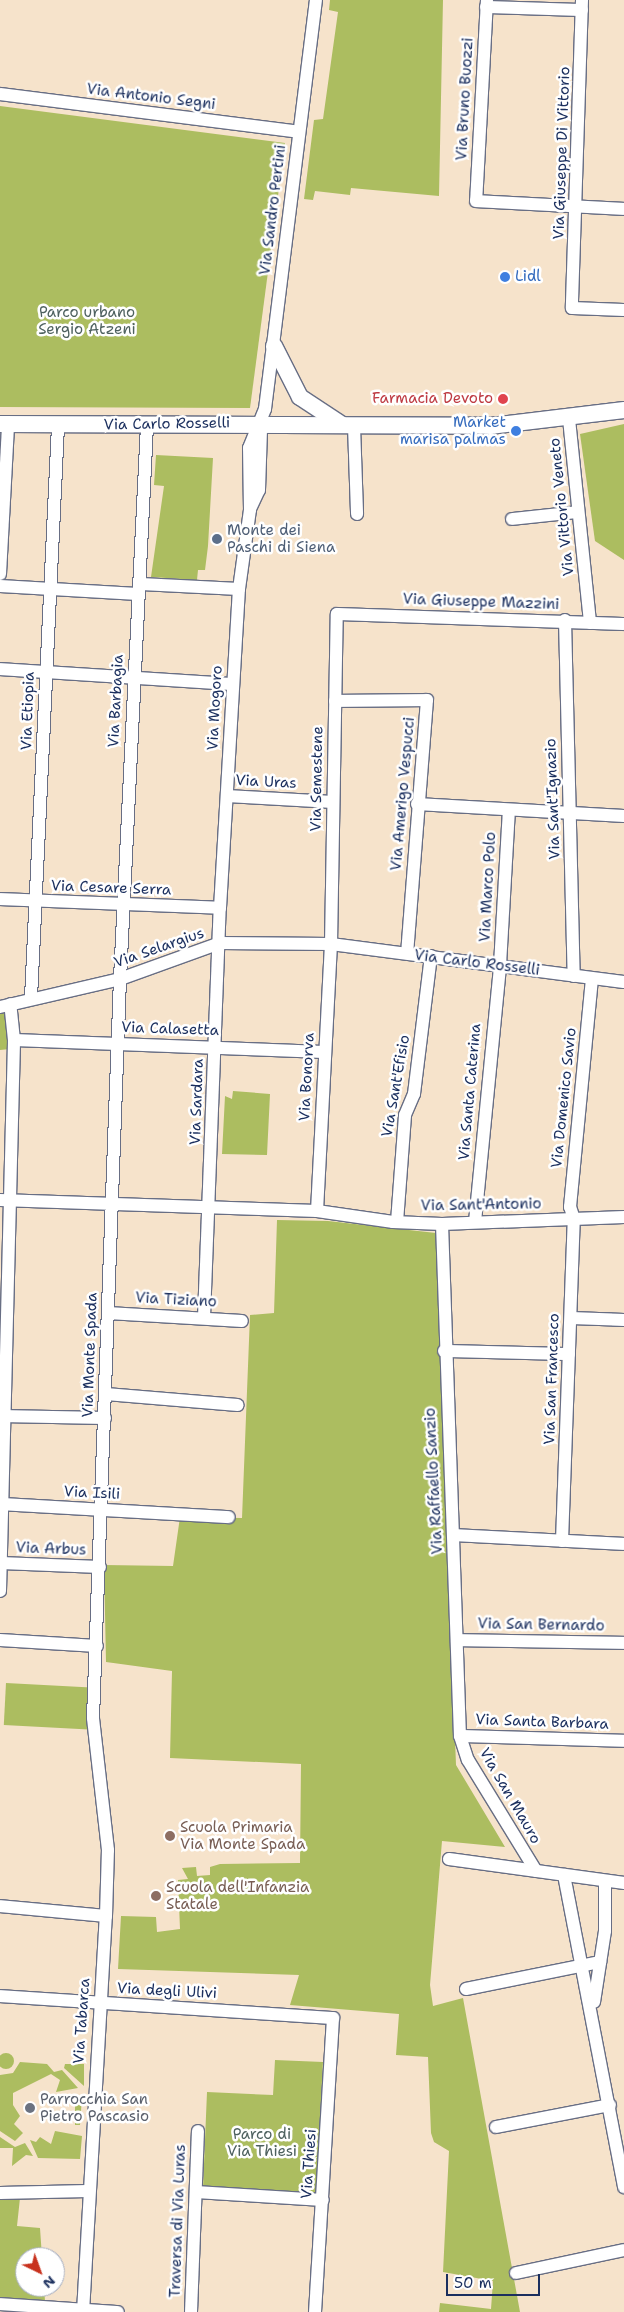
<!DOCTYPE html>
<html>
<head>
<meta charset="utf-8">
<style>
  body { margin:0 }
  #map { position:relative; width:624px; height:2312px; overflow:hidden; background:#f6e3cb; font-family:"Shantell Sans",sans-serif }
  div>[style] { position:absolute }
  .green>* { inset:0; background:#acbd60; transform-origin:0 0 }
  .round { border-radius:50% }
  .roads { filter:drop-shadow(1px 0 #686e84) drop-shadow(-1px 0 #686e84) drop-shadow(0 1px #686e84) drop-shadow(0 -1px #686e84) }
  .minor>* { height:12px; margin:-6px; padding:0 6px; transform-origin:6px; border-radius:6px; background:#fff }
  .tertiary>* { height:16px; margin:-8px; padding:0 8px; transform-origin:8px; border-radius:8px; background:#fff }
  .dots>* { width:14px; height:14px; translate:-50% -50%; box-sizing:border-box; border:2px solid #fff; border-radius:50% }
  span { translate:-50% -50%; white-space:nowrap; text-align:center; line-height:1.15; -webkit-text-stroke:5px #fff; paint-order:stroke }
  .street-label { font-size:15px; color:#1b2f5e }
  .shop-label { font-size:15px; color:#366cbe }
  .left { translate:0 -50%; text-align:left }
  .right { translate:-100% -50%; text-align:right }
  .park-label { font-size:15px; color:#4e615f }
  .health-label { font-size:15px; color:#be3a42 }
  .service-label { font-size:15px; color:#4e5e75 }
  .education-label { font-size:15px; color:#785e54 }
  .worship-label { font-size:15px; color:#5b616d }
  .north { position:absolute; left:15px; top:2247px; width:50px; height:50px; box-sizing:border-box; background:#fff; border:1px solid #a4acbf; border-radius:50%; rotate:138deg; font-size:14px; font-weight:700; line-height:20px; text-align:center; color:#1b2f5e }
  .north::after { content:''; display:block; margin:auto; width:18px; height:22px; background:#c8321e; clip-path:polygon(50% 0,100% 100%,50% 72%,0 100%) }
  .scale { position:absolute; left:446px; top:2274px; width:94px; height:22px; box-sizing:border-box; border:2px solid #1b2f5e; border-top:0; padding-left:6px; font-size:15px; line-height:18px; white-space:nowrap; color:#1b2f5e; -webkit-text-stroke:4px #fff; paint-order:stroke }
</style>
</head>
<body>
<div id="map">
  <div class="green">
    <i style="clip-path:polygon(330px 0,443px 0,439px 196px,351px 188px,350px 195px,315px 191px,313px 200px,304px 199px,314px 120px,323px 119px,338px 12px,329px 10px)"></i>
    <i style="clip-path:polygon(0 106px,285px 143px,250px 408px,0 407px)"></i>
    <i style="clip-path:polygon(624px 424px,624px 560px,595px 541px,580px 434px)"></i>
    <i style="clip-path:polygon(156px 455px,213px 458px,208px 546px,205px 570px,198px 570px,197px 580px,151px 577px,164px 486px,154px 485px)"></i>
    <i style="clip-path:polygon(6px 1009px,10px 1049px,0 1050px,0 1011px)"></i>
    <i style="clip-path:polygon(233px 1091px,270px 1094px,267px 1155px,222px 1154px,225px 1096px,232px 1099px)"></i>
    <i style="clip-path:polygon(277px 1220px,328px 1221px,436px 1233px,456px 1765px,505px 1847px,442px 1841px,430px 1985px,433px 2006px,463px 1998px,520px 2312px,439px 2312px,440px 2303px,491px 2309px,493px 2281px,443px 2272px,449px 2151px,434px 2142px,431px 2133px,428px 2057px,396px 2055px,399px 2014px,290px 2005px,299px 1975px,118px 1969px,121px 1916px,156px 1917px,157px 1932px,180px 1929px,178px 1880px,188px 1879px,182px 1868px,196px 1867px,197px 1876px,210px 1875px,210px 1867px,220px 1864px,300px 1863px,301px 1764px,170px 1758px,172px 1671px,106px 1662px,104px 1565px,173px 1566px,180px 1517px,242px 1518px,250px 1315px,274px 1313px)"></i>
    <i style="left:6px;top:1683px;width:85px;height:42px;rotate:3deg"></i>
    <i class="round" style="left:-2px;top:2053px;width:16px;height:16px"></i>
    <i style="clip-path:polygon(275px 2060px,323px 2062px,316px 2194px,203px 2188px,207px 2092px,273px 2095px)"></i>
    <i style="clip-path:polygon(20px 2062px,47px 2064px,54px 2072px,62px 2070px,78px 2088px,56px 2092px,60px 2080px,51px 2074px,13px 2093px,13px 2105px,20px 2116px,14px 2124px,23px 2133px,15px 2141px,0 2131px,0 2075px,13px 2073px)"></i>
    <i style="clip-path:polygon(65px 2064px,84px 2064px,84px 2086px,64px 2068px)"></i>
    <i style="clip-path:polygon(82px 2097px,80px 2125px,75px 2125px,75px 2098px)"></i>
    <i style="clip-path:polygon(55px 2131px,82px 2136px,80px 2159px,38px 2158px,30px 2140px,36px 2142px,40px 2137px,51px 2144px)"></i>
    <i style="clip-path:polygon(0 2137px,15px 2147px,25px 2143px,33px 2156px,26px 2155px,12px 2166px,13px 2148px,0 2148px)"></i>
    <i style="clip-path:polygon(20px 2198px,17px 2226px,40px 2228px,42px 2257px,25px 2257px,25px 2287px,44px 2287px,45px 2301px,0 2299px,0 2199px)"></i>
  </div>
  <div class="roads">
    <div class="minor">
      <i style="left:487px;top:0;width:201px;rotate:93.1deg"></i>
      <i style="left:476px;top:201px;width:148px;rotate:3.1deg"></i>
      <i style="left:582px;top:0;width:308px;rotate:91.9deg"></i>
      <i style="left:572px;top:308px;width:52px;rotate:2.2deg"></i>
      <i style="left:486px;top:7px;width:96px;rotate:1.8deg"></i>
      <i style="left:0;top:94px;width:301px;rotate:7.2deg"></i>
      <i style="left:569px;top:419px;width:205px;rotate:84.1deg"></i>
      <i style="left:354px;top:426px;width:88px;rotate:88deg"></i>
      <i style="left:250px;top:509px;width:21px;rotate:-65deg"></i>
      <i style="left:259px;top:490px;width:61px;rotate:-88.1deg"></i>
      <i style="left:512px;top:519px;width:66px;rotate:-6.1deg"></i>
      <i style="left:0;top:574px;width:149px;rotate:-86.9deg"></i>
      <i style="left:141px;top:584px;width:98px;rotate:2.9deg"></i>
      <i style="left:0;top:586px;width:138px;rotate:3.3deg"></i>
      <i style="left:565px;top:620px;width:356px;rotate:88.6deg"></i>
      <i style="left:0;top:669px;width:233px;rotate:3.7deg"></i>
      <i style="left:335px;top:701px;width:92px;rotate:-0.6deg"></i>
      <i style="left:427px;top:700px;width:254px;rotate:94.5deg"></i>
      <i style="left:227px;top:796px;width:106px;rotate:3.2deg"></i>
      <i style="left:417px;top:804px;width:207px;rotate:3.3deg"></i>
      <i style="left:0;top:899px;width:220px;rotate:2.3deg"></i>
      <i style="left:31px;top:998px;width:574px;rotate:-87.3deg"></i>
      <i style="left:0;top:1007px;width:123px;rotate:-13.1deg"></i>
      <i style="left:120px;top:979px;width:106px;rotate:-19.8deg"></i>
      <i style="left:220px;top:943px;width:111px;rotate:0.5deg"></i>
      <i style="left:331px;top:944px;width:295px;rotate:7.4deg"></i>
      <i style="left:14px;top:1040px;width:310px;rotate:2.2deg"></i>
      <i style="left:0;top:1200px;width:317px;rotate:2deg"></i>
      <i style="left:317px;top:1211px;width:77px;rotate:8.2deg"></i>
      <i style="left:393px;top:1222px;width:49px;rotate:2.3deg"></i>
      <i style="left:442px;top:1224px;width:182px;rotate:-2.2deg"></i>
      <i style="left:317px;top:1211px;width:267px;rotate:-87deg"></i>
      <i style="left:331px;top:944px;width:330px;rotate:-89deg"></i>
      <i style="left:337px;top:614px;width:287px;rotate:2deg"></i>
      <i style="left:397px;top:1222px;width:107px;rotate:-85.7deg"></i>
      <i style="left:405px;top:1115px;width:23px;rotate:-67deg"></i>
      <i style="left:414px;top:1094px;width:139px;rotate:-83deg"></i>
      <i style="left:475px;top:1222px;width:258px;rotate:-84.4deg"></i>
      <i style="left:500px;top:965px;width:154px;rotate:-86.7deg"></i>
      <i style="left:442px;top:1224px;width:512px;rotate:87.99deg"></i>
      <i style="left:460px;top:1736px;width:25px;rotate:72deg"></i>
      <i style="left:468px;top:1760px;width:130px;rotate:58.5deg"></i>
      <i style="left:108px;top:1313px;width:134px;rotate:3.4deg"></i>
      <i style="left:204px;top:1317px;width:409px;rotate:-87.8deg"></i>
      <i style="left:220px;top:908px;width:320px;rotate:-86.6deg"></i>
      <i style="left:239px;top:589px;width:80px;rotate:-82.1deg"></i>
      <i style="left:250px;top:510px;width:62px;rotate:-90.9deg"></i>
      <i style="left:249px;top:448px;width:42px;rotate:-67.7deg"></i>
      <i style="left:265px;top:409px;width:412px;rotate:-82.9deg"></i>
      <i style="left:571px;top:1318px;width:53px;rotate:2.2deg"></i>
      <i style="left:444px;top:1351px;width:125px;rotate:1.4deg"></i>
      <i style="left:106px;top:1394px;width:132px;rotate:4.8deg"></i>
      <i style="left:0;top:1416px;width:105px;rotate:1.1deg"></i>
      <i style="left:1px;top:1504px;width:228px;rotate:3.3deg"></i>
      <i style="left:454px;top:1535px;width:170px;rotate:3deg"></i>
      <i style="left:562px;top:1541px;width:322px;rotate:-87.9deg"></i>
      <i style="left:574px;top:1219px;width:13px;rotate:-108deg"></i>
      <i style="left:570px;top:1207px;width:228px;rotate:-84.5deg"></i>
      <i style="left:1px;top:1563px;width:99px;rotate:2.3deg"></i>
      <i style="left:0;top:1591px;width:551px;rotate:-88.54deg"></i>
      <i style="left:14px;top:1040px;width:36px;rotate:-96deg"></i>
      <i style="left:0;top:1640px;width:97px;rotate:3.5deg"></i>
      <i style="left:457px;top:1640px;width:167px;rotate:1deg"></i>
      <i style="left:460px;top:1736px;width:164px;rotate:1.7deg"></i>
      <i style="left:449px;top:1859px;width:177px;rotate:7.8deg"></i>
      <i style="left:564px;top:1875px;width:318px;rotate:79.1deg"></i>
      <i style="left:0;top:1906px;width:106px;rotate:5.4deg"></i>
      <i style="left:466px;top:1989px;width:137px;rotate:-11.4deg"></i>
      <i style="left:0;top:1996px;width:334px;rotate:3.8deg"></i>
      <i style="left:333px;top:2018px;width:295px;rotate:93.5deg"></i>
      <i style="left:594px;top:2002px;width:72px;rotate:-81.2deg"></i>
      <i style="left:605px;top:1931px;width:50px;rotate:-90deg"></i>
      <i style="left:496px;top:2127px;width:116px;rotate:-10.9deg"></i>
      <i style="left:196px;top:2192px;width:127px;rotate:3.6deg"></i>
      <i style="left:0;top:2193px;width:88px;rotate:-1.3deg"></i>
      <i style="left:516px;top:2273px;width:110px;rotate:-12deg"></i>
      <i style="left:0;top:2304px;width:118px;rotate:3.9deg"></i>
      <i style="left:83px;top:2312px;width:397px;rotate:-86.7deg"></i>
      <i style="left:106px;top:1916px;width:66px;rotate:-88.3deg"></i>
      <i style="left:108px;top:1850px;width:133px;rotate:-96.5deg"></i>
      <i style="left:93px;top:1718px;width:739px;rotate:-87.91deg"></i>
      <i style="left:120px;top:979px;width:556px;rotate:-87.21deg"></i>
      <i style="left:191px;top:2312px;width:181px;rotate:-87.8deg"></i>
    </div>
    <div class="tertiary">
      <i style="left:274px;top:346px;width:57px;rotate:63deg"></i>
      <i style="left:300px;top:397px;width:49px;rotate:33.4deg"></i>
      <i style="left:0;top:424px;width:490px;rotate:0.2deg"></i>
      <i style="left:490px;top:426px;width:135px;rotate:-6.8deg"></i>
    </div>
  </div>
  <div class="dots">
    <i style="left:505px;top:277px;background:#3f7fe0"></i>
    <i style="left:503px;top:399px;background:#e0444e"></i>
    <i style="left:516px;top:431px;background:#3f7fe0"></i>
    <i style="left:217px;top:539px;background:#5c6f8a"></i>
    <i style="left:170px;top:1836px;background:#8d6e63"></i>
    <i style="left:156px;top:1896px;background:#8d6e63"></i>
    <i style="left:30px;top:2108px;background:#6b7280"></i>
  </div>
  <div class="street-label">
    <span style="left:151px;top:97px;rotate:7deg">Via Antonio Segni</span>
    <span style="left:465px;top:99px;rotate:-87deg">Via Bruno Buozzi</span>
    <span style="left:562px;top:153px;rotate:-88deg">Via Giuseppe Di Vittorio</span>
    <span style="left:273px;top:210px;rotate:-83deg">Via Sandro Pertini</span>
    <span style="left:167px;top:424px;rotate:-1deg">Via Carlo Rosselli</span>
    <span style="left:562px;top:507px;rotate:-96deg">Via Vittorio Veneto</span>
    <span style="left:481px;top:602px;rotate:2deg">Via Giuseppe Mazzini</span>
    <span style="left:116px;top:701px;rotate:-87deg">Via Barbagia</span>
    <span style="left:215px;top:708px;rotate:-87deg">Via Mogoro</span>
    <span style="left:28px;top:711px;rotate:-88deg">Via Etiopia</span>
    <span style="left:317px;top:779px;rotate:-89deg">Via Semestene</span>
    <span style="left:266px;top:782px;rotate:3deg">Via Uras</span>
    <span style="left:403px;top:794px;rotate:-85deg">Via Amerigo Vespucci</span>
    <span style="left:553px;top:799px;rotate:-92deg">Via Sant'Ignazio</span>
    <span style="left:488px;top:887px;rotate:-87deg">Via Marco Polo</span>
    <span style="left:111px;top:888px;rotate:2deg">Via Cesare Serra</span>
    <span style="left:159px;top:948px;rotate:-19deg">Via Selargius</span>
    <span style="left:477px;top:963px;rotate:7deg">Via Carlo Rosselli</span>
    <span style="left:170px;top:1029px;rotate:2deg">Via Calasetta</span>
    <span style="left:307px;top:1077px;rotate:-87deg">Via Bonorva</span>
    <span style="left:396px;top:1086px;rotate:-80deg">Via Sant'Efisio</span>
    <span style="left:470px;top:1092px;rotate:-85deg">Via Santa Caterina</span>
    <span style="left:564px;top:1098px;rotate:-84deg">Via Domenico Savio</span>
    <span style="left:197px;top:1102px;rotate:-88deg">Via Sardara</span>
    <span style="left:481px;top:1205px;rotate:-1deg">Via Sant'Antonio</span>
    <span style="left:176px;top:1300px;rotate:3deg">Via Tiziano</span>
    <span style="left:90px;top:1355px;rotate:-88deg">Via Monte Spada</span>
    <span style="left:552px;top:1379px;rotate:-88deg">Via San Francesco</span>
    <span style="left:434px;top:1481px;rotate:-93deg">Via Raffaello Sanzio</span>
    <span style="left:92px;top:1493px;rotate:3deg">Via Isili</span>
    <span style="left:51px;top:1549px;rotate:2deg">Via Arbus</span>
    <span style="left:541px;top:1625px;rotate:1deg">Via San Bernardo</span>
    <span style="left:542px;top:1722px;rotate:2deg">Via Santa Barbara</span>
    <span style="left:510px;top:1796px;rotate:60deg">Via San Mauro</span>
    <span style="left:167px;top:1991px;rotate:3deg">Via degli Ulivi</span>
    <span style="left:82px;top:2021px;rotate:-86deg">Via Tabarca</span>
    <span style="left:309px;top:2164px;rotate:-86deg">Via Thiesi</span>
    <span style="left:178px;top:2221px;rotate:-88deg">Traversa di Via Luras</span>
  </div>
  <div class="shop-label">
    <span class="left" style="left:515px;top:277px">Lidl</span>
    <span class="right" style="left:506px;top:431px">Market<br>marisa palmas</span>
  </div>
  <div class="park-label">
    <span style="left:87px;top:321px">Parco urbano<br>Sergio Atzeni</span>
    <span style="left:262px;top:2143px">Parco di<br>Via Thiesi</span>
  </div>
  <div class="health-label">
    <span class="right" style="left:493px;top:399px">Farmacia Devoto</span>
  </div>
  <div class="service-label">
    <span class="left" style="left:227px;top:539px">Monte dei<br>Paschi di Siena</span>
  </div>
  <div class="education-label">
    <span class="left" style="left:180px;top:1836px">Scuola Primaria<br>Via Monte Spada</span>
    <span class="left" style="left:166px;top:1896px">Scuola dell'Infanzia<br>Statale</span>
  </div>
  <div class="worship-label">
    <span class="left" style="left:40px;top:2108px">Parrocchia San<br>Pietro Pascasio</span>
  </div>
  <div class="north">N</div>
  <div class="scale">50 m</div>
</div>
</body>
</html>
